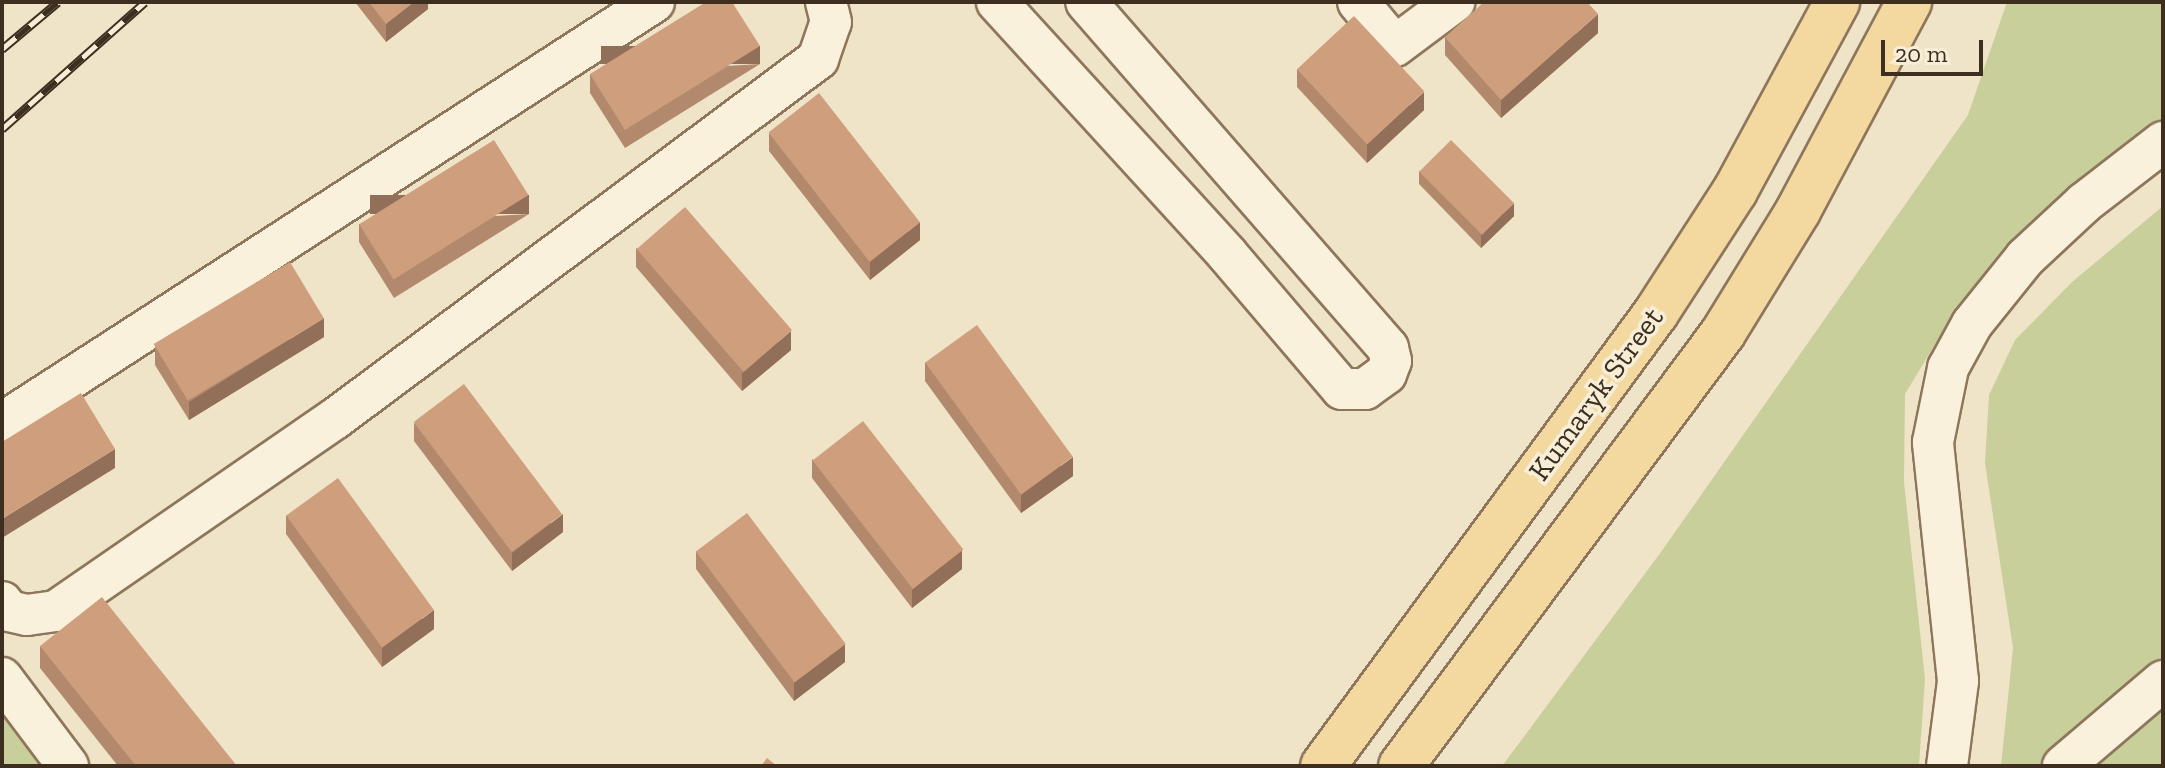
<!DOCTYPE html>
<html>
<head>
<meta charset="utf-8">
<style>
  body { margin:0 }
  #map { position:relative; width:2165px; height:768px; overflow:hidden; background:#f0e4c8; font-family:"Zilla Slab",serif }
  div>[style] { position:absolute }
  .green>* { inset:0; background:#c9cf9b }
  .roads { filter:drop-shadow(2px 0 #8d765c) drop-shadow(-2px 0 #8d765c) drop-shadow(0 2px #8d765c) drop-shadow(0 -2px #8d765c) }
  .minor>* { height:40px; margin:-20px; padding:0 20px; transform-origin:20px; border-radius:20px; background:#faf1dc }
  .major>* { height:44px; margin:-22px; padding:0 22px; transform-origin:22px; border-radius:22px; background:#f3d9a0 }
  .rail>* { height:9px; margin-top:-4.5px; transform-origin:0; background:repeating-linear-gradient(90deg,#f7eed8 0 18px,#3d2e20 0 36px); box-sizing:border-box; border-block:2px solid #3d2e20 }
  .wall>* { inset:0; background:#b2896c }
  .shaded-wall>* { inset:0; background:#916f58; transform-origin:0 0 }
  .building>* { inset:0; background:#cf9f7d; transform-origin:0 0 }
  span { translate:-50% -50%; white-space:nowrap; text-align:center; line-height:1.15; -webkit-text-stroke:7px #f7eed8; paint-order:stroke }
  .street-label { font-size:30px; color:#3d2e20 }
  .frame { position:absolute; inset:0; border:4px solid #3d2e20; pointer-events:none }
  .scale { position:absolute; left:1881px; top:40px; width:102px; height:36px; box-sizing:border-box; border:4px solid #3d2e20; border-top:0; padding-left:10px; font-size:24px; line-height:28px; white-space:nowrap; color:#3d2e20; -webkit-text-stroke:6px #f7eed8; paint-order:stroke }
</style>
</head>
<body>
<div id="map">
  <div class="green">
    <i style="clip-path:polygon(2007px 2px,2163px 2px,2163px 120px,2043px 219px,1942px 333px,1905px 394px,1904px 482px,1925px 679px,1919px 766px,1502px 766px,1661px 552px,1968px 115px)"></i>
    <i style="clip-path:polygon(2163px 206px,2163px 766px,2001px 766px,2013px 648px,1985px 463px,1989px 395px,2015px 340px,2072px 282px)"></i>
    <i style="clip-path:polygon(2px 699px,54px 766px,2px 766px)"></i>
  </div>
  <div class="roads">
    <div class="minor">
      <i style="left:997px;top:2px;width:341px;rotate:47.6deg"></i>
      <i style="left:1227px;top:254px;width:177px;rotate:49.6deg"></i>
      <i style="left:1342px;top:389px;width:23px"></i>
      <i style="left:1365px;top:389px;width:26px;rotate:-36deg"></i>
      <i style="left:1386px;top:374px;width:14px;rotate:-69deg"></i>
      <i style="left:1391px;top:361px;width:13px;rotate:-103deg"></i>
      <i style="left:1388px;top:348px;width:459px;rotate:-131.1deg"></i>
      <i style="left:1358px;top:2px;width:57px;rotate:49.9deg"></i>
      <i style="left:1395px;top:46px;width:74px;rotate:-36.7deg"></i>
      <i style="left:2px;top:423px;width:776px;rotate:-32.85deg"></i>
      <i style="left:2px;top:602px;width:11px;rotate:52deg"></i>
      <i style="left:9px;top:611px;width:18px;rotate:13deg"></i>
      <i style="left:27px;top:615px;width:29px;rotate:-8deg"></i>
      <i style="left:56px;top:611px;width:340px;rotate:-34.6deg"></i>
      <i style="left:336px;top:418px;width:601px;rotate:-36.68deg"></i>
      <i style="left:818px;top:59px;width:39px;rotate:-71deg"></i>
      <i style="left:831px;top:22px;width:21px;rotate:-104deg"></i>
      <i style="left:2px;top:678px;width:110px;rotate:53.1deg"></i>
      <i style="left:1947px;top:766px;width:86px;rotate:-82.6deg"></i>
      <i style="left:1958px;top:681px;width:240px;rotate:-96deg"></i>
      <i style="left:1933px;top:442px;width:76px;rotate:-78.5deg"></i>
      <i style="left:1948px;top:368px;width:50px;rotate:-61.4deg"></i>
      <i style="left:1972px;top:324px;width:85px;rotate:-51.2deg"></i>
      <i style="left:2025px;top:258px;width:81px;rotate:-43deg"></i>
      <i style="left:2084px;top:203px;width:100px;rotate:-37.7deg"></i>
      <i style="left:2063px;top:766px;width:131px;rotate:-40.4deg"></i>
    </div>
    <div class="major">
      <i style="left:1323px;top:766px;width:562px;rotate:-53.68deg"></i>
      <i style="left:1656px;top:313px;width:145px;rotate:-57.1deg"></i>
      <i style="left:1735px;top:191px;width:215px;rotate:-61.6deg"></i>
      <i style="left:1401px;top:766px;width:540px;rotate:-53.36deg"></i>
      <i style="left:1723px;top:333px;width:143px;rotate:-58.4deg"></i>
      <i style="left:1798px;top:211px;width:237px;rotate:-62deg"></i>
    </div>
  </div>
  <div class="rail">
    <i style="left:2px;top:49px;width:73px;rotate:-40deg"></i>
    <i style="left:2px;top:129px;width:191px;rotate:-41.6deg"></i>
  </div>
  <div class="wall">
    <i style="clip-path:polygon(355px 2px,428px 2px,428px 9px,386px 42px)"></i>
    <i style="clip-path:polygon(1598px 33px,1501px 118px,1445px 55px,1445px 37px)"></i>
    <i style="clip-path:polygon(760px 64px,625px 148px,590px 93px,590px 74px)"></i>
    <i style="clip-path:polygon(1297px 69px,1424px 110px,1367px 163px,1297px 87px)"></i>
    <i style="clip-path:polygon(769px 133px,920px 240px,870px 280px,769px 151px)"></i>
    <i style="clip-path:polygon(1419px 171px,1514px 216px,1481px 248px,1419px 184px)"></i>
    <i style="clip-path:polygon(529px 214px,394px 298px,359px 242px,359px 224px)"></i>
    <i style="clip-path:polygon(636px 248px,791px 350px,742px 391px,636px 267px)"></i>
    <i style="clip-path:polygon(324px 337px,189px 420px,155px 365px,155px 346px)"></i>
    <i style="clip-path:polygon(925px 362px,1073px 476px,1021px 513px,925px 381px)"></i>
    <i style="clip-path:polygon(414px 423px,563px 532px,512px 571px,414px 441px)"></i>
    <i style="clip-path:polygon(812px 459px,962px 569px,912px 608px,812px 478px)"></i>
    <i style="clip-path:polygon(286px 515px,434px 629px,382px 667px,286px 534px)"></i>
    <i style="clip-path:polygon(696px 551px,845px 662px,794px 701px,696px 569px)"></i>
    <i style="clip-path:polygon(40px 646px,237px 766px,118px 766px,40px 668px)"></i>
  </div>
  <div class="shaded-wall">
    <i style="clip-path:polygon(414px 2px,428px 2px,428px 9px,386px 42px,386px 24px)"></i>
    <i style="clip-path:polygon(1598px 14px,1598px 33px,1501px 118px,1501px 100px)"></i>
    <i style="left:760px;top:46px;width:18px;height:159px;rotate:90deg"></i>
    <i style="clip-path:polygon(1424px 92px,1424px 110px,1367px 163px,1367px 144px)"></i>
    <i style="left:529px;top:195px;width:19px;height:159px;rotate:90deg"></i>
    <i style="clip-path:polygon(1514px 203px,1514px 216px,1481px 248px,1481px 235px)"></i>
    <i style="clip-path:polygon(920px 222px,920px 240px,870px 280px,870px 262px)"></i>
    <i style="clip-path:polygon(324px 318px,324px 337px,189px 420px,189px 402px)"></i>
    <i style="clip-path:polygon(791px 331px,791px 350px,742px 391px,742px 373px)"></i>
    <i style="clip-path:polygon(115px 449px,115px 468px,2px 538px,2px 519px)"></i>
    <i style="clip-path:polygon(1073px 457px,1073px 476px,1021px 513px,1021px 495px)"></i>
    <i style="clip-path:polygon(563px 514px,563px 532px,512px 571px,512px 553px)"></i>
    <i style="clip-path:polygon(962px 550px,962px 569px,912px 608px,912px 590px)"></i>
    <i style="clip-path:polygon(434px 610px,434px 629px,382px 667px,382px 648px)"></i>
    <i style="clip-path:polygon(845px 644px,845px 662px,794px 701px,794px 682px)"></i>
  </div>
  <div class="building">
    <i style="clip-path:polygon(369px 2px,414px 2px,386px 24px)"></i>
    <i style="clip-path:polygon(706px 2px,732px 2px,760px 46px,625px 130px,590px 74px)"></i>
    <i style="clip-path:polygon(1484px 2px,1587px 2px,1598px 14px,1501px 100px,1445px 37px)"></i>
    <i style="left:1354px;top:16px;width:103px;height:78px;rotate:47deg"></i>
    <i style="left:819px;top:93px;width:164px;height:64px;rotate:52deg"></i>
    <i style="left:494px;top:140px;width:65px;height:159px;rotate:58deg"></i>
    <i style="left:1451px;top:140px;width:89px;height:45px;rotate:45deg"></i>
    <i style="left:685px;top:207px;width:163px;height:64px;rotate:49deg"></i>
    <i style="left:290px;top:262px;width:66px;height:159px;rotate:59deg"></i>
    <i style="left:977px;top:325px;width:163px;height:64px;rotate:54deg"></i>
    <i style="left:464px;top:384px;width:163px;height:63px;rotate:53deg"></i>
    <i style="clip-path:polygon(81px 393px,115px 449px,2px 519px,2px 442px)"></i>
    <i style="left:863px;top:421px;width:163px;height:64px;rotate:52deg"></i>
    <i style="left:338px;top:478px;width:163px;height:64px;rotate:54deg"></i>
    <i style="left:747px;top:513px;width:164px;height:64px;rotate:53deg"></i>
    <i style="clip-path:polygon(102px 597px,237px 766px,136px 766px,40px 646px)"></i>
    <i style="clip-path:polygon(767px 758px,777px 766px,761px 766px)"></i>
  </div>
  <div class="street-label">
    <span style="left:1596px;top:394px;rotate:-54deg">Kumaryk Street</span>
  </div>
  <div class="frame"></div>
  <div class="scale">20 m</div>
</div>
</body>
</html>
